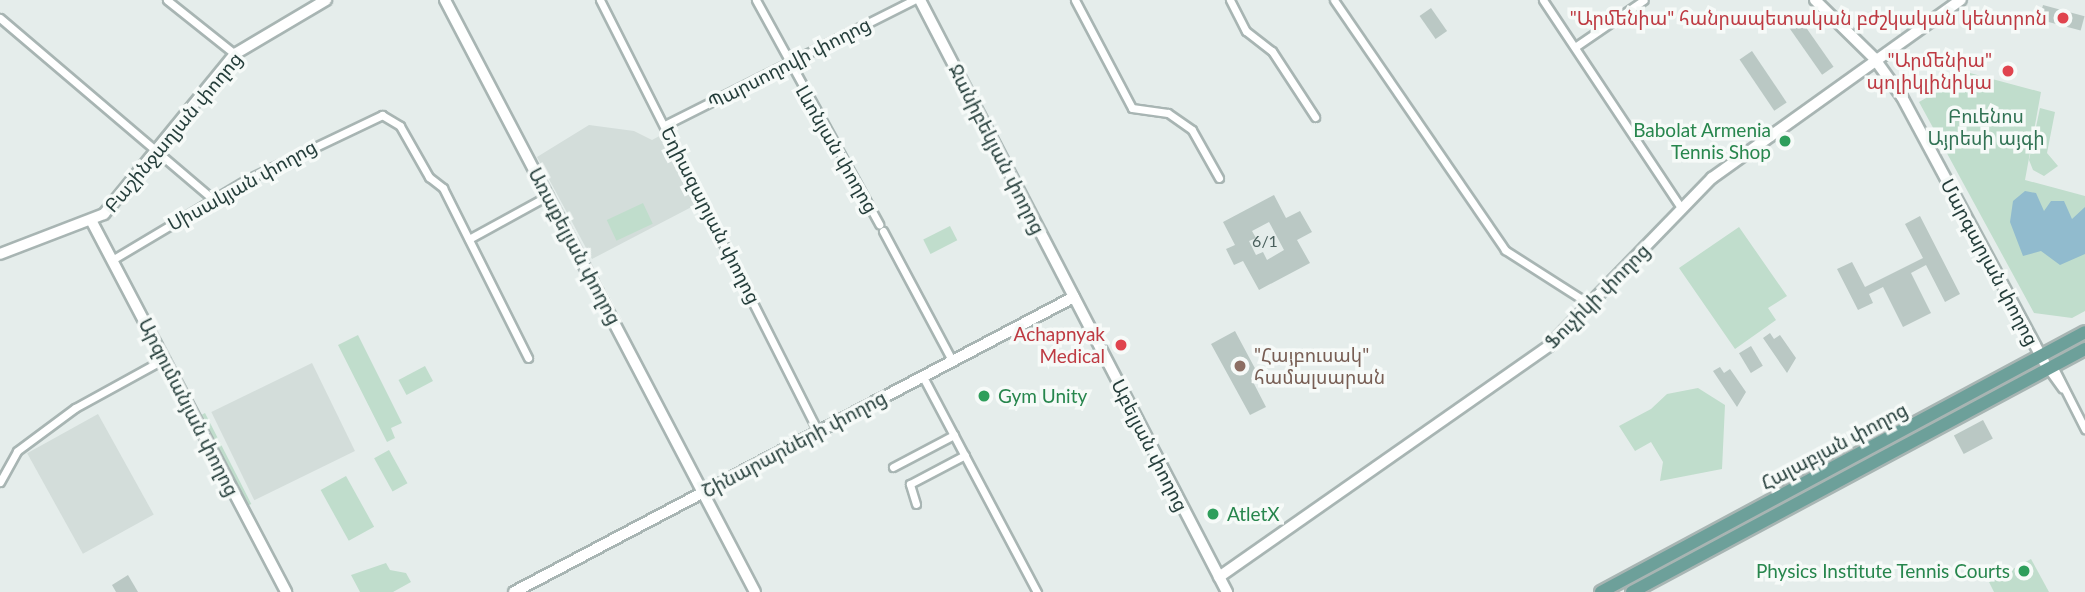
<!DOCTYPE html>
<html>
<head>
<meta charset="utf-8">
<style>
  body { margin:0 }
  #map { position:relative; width:2085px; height:592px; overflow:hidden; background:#e5edeb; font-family:Lato,"Noto Sans Armenian",sans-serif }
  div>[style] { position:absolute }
  .built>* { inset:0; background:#d3ddda; transform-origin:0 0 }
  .green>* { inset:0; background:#c0ddcc; transform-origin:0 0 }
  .water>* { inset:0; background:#91bbce }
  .building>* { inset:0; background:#bac8c4; transform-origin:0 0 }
  .roads { filter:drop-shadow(2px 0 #a8b5b3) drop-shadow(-2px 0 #a8b5b3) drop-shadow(0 2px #a8b5b3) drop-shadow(0 -2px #a8b5b3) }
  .street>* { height:7px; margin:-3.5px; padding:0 3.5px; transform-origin:3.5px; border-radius:3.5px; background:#fff }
  .secondary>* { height:10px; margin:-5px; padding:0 5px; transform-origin:5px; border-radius:5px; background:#fff }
  .primary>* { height:12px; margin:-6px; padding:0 6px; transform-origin:6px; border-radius:6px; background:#6da09a }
  .dots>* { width:19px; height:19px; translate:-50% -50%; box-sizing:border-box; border:4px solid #f6faf8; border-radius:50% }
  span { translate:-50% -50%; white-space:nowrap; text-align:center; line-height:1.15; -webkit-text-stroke:7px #f6faf8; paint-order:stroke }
  .number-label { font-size:16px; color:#4a605d }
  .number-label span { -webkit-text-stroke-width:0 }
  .health-label { font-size:19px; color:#be3a42 }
  .right { translate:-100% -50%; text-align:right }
  .street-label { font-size:19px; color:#253e3b }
  .park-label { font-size:19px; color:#327355 }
  .leisure-label { font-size:19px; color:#27864d }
  .left { translate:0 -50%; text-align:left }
  .education-label { font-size:19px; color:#785e54 }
</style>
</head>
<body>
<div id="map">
  <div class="built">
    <i style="clip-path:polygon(589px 125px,634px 131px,652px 140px,665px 133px,703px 201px,592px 259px,537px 157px)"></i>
    <i style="left:312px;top:363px;width:98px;height:112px;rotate:64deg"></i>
    <i style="left:98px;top:414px;width:115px;height:81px;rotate:61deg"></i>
  </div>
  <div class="green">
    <i style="clip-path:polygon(1970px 73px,2041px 92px,2025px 180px,2085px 196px,2085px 311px,2072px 318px,2034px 313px,1919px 102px)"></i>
    <i style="clip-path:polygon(2040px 108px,2055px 112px,2047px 153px,2058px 166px,2044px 176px,2033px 170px,2029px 160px)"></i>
    <i style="left:643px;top:203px;width:23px;height:40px;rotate:65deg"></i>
    <i style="left:950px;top:226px;width:16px;height:30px;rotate:63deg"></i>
    <i style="clip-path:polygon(1739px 227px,1787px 296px,1768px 308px,1776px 320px,1735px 349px,1679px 268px)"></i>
    <i style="clip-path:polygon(358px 335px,402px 423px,391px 428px,395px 438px,387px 442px,338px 345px)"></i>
    <i style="left:425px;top:366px;width:17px;height:30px;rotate:62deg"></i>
    <i style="clip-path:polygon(1698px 388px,1725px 405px,1722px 469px,1660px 481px,1663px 462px,1651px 442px,1635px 451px,1619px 426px,1651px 409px,1667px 394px)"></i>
    <i style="left:205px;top:413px;width:102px;height:8px;rotate:63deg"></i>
    <i style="left:389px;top:450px;width:38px;height:17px;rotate:61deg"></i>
    <i style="left:346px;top:476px;width:58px;height:29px;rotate:61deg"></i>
    <i style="clip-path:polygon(2031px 559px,2049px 592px,1994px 592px,1989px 582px)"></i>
    <i style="clip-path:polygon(386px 563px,390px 570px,406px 573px,411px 582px,393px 592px,360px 592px,351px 575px)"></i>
  </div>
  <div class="water">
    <i style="clip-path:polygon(2025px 191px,2036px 193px,2044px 211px,2051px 201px,2064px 201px,2072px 219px,2085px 207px,2085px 254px,2060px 265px,2041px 251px,2023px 256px,2010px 222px,2013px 201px)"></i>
  </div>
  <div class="building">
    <i style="left:2043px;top:5px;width:43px;height:15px;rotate:15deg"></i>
    <i style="left:1431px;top:8px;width:28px;height:14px;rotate:55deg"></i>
    <i style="left:1798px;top:16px;width:62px;height:14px;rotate:55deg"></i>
    <i style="left:1752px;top:51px;width:62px;height:15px;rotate:56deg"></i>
    <i style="clip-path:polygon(evenodd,1274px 195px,1286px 218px,1300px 211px,1312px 232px,1297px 240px,1310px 263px,1259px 290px,1243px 261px,1234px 265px,1226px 249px,1235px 245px,1223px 222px,1274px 195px,1269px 222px,1284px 250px,1267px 260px,1263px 252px,1256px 255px,1249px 241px,1256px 238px,1252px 231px,1269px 222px)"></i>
    <i style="clip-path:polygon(1920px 216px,1960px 294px,1945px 302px,1926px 265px,1911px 273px,1931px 313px,1903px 327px,1883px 287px,1869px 294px,1873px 303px,1858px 310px,1837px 269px,1852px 262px,1865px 287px,1923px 258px,1905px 224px)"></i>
    <i style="clip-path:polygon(1235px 331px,1258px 374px,1251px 378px,1266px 407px,1250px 415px,1211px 344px)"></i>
    <i style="clip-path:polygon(1770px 333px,1774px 339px,1780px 335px,1796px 358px,1787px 373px,1763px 338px)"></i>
    <i style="left:1751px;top:346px;width:23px;height:14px;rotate:59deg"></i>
    <i style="clip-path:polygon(1720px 367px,1724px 373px,1730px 369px,1746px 392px,1737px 407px,1713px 371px)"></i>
    <i style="left:1983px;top:420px;width:21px;height:33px;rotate:62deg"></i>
    <i style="clip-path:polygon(128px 575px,138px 592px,116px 592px,112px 585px)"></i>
  </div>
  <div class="roads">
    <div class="street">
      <i style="left:167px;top:0;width:87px;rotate:38.5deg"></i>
      <i style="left:600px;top:0;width:483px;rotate:63.2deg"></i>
      <i style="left:756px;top:0;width:256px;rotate:61.2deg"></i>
      <i style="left:1075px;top:0;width:122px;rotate:62.2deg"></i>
      <i style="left:1132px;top:108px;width:36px;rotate:8deg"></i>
      <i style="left:1168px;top:113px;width:29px;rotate:35deg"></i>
      <i style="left:1192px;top:130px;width:55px;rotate:60.6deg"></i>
      <i style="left:1230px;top:0;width:35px;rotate:63deg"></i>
      <i style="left:1246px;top:31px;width:33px;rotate:38deg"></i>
      <i style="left:1272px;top:51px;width:79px;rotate:56.9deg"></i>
      <i style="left:1334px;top:0;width:303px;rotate:55.6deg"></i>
      <i style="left:1505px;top:250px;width:102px;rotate:32.6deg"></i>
      <i style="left:1543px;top:0;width:251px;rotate:56.4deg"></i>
      <i style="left:0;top:18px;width:281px;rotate:40.4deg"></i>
      <i style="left:1575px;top:47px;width:83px;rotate:-34.3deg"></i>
      <i style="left:665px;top:125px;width:278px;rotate:-26.7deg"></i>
      <i style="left:883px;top:231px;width:146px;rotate:61.9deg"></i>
      <i style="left:469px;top:239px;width:91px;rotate:-28.8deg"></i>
      <i style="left:112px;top:260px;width:156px;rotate:-30.8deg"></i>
      <i style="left:246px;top:180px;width:151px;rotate:-25.5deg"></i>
      <i style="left:382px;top:115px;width:21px;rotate:31deg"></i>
      <i style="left:400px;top:126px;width:59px;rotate:60.4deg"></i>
      <i style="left:429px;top:177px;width:18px;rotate:38deg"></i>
      <i style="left:443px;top:188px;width:190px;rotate:63.4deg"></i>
      <i style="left:2053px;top:366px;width:71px;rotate:63.1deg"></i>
      <i style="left:2048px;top:369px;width:24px;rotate:54deg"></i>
      <i style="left:922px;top:375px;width:246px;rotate:62.1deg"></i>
      <i style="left:893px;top:467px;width:69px;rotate:-27.7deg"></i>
      <i style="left:0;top:482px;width:35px;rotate:-61deg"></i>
      <i style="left:17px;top:451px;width:72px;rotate:-36.6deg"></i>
      <i style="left:75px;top:408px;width:102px;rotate:-28.8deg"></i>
      <i style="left:916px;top:504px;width:21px;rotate:-107deg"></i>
      <i style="left:910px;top:484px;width:62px;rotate:-27.8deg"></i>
    </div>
    <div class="secondary">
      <i style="left:445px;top:0;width:668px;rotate:62.36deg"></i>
      <i style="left:920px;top:0;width:667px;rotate:62.59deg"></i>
      <i style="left:1815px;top:0;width:83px;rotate:44.5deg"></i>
      <i style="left:1874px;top:58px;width:48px;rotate:54.3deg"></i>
      <i style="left:1902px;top:97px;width:301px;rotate:61.8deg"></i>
      <i style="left:92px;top:222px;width:418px;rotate:62.3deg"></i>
      <i style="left:0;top:254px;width:111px;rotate:-21deg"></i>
      <i style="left:104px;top:214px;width:207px;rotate:-50.7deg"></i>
      <i style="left:235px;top:54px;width:106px;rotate:-30.7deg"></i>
      <i style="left:1219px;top:577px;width:403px;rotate:-35deg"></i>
      <i style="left:1549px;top:346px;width:234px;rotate:-45.9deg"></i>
      <i style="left:1712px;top:178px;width:306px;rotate:-35.6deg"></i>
      <i style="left:514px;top:592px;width:633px;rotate:-27.78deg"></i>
    </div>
    <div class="primary">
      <i style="left:1601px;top:592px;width:549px;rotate:-28.24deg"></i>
      <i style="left:1632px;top:592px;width:514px;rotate:-28.21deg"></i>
    </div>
  </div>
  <div class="dots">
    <i style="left:2063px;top:18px;background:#e0444e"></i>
    <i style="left:2008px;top:71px;background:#e0444e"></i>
    <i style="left:1785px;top:141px;background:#2e9e5b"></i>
    <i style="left:1121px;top:345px;background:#e0444e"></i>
    <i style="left:1240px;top:366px;background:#8d6e63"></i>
    <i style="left:984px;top:396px;background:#2e9e5b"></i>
    <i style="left:1213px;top:514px;background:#2e9e5b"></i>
    <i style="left:2024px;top:571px;background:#2e9e5b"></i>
  </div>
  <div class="number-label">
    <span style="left:1265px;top:241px">6/1</span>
  </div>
  <div class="health-label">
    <span class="right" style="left:2047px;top:18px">"Արմենիա" հանրապետական բժշկական կենտրոն</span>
    <span class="right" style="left:1992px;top:71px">"Արմենիա"<br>պոլիկլինիկա</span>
    <span class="right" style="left:1105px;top:345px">Achapnyak<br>Medical</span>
  </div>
  <div class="street-label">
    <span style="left:789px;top:63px;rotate:-27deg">Պարսողովի փողոց</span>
    <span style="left:173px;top:132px;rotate:-50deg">Բաշինջաղյան փողոց</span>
    <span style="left:837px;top:149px;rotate:60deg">Լևոնյան փողոց</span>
    <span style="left:997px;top:149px;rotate:63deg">Ջանիբեկյան փողոց</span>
    <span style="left:242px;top:185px;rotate:-29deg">Սիսակյան փողոց</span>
    <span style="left:711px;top:215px;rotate:63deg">Եղիազարյան փողոց</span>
    <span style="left:575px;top:246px;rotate:62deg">Առաքելյան փողոց</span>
    <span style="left:1990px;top:262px;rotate:62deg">Մարգարյան փողոց</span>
    <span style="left:1597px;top:296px;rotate:-45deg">Ֆուչիկի փողոց</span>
    <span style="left:189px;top:407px;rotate:63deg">Արզումանյան փողոց</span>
    <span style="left:794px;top:444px;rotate:-28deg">Շինարարների փողոց</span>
    <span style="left:1150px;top:445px;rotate:63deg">Աբելյան փողոց</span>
    <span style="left:1834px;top:446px;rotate:-28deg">Հալաբյան փողոց</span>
  </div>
  <div class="park-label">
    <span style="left:1986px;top:127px">Բուենոս<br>Այրեսի այգի</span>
  </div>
  <div class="leisure-label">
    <span class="right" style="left:1771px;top:141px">Babolat Armenia<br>Tennis Shop</span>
    <span class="left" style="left:998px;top:396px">Gym Unity</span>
    <span class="left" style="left:1227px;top:514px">AtletX</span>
    <span class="right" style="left:2010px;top:571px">Physics Institute Tennis Courts</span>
  </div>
  <div class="education-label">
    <span class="left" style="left:1254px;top:366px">"Հայբուսակ"<br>համալսարան</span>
  </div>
</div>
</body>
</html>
